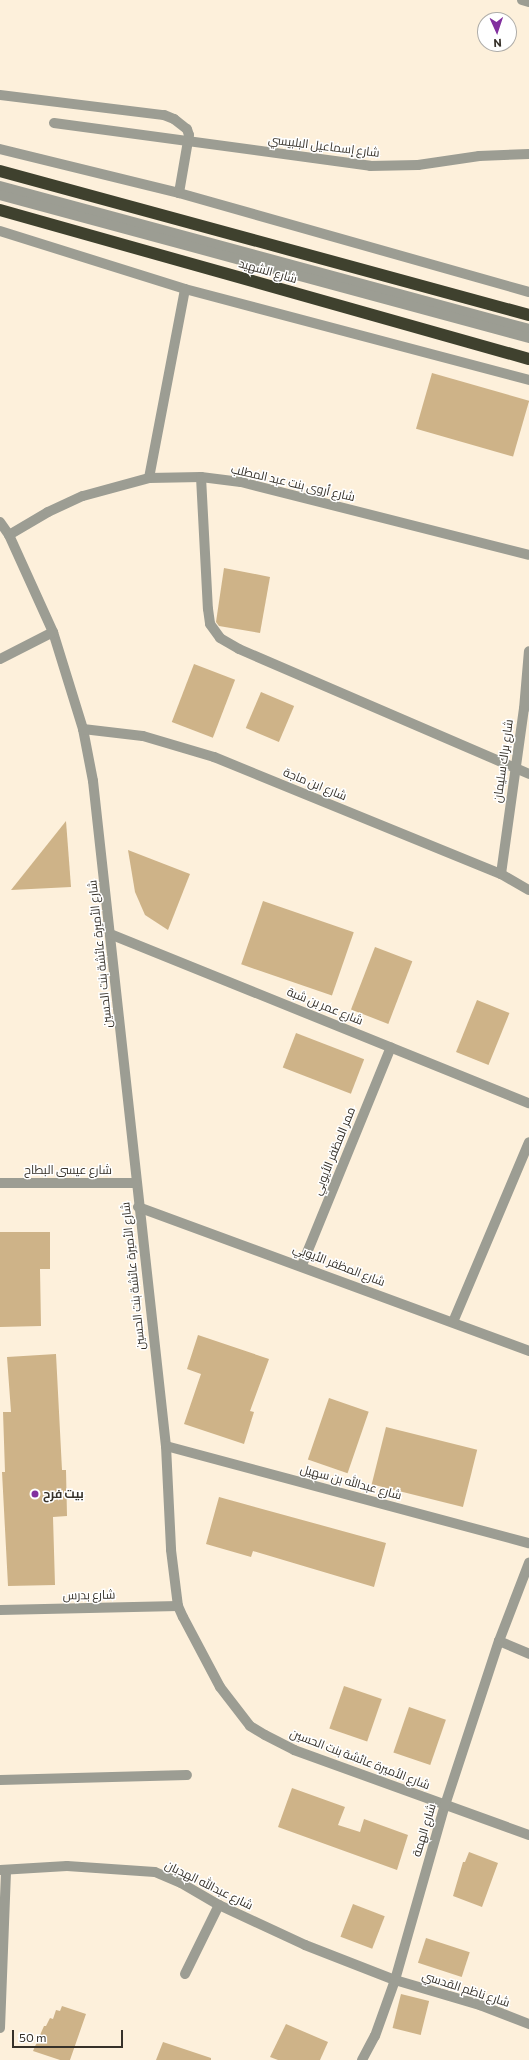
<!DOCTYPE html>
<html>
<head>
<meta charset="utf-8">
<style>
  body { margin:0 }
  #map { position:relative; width:529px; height:2060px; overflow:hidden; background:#fdf0db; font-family:Commissioner,Cairo,sans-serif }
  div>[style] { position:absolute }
  .building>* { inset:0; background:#ceb388; transform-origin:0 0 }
  .minor>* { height:10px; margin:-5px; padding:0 5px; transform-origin:5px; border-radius:5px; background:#9c9d93 }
  .highway>* { height:12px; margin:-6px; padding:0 6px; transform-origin:6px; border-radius:6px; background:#3f412e }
  .dots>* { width:11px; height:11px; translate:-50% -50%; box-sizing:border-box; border:2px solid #fff; border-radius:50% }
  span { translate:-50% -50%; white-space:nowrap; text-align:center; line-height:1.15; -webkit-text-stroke:3px #fff; paint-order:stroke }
  .street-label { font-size:12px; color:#363129 }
  .poi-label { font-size:12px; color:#363129; font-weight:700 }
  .left { translate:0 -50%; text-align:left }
  .north { position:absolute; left:477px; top:12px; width:40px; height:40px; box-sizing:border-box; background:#fff; border:1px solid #afada9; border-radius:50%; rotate:177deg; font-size:11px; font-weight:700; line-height:16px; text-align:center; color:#363129 }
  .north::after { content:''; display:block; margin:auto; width:14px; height:18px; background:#82309f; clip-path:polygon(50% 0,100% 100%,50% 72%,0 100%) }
  .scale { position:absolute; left:12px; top:2030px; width:111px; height:18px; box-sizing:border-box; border:2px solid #363129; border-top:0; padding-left:5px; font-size:12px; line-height:14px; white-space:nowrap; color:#363129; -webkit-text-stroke:3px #fff; paint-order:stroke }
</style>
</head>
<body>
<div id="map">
  <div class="building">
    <i style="left:432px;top:373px;width:101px;height:58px;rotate:16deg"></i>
    <i style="clip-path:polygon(224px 568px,270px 577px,260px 633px,219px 626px,216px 622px)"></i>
    <i style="left:194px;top:664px;width:44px;height:62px;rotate:21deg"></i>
    <i style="left:261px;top:692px;width:36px;height:39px;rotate:23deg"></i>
    <i style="clip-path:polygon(66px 821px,71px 887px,11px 890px)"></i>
    <i style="clip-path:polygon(128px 850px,190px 874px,168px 930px,145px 915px,135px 892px)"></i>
    <i style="left:263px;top:901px;width:96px;height:67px;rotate:19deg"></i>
    <i style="left:375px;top:947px;width:40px;height:67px;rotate:21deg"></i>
    <i style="left:477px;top:1000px;width:35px;height:56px;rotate:22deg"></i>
    <i style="left:296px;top:1033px;width:73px;height:37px;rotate:21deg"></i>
    <i style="clip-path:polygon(0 1232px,50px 1232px,50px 1269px,40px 1269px,41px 1326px,0 1327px)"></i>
    <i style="clip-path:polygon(198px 1335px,269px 1359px,250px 1411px,254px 1412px,244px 1444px,184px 1424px,201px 1374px,187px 1369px)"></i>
    <i style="clip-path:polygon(56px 1354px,62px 1470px,66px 1470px,67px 1516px,53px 1517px,55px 1585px,8px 1586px,2px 1472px,5px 1472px,3px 1412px,11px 1412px,7px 1357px)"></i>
    <i style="left:329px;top:1398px;width:42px;height:65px;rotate:19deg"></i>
    <i style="left:386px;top:1427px;width:94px;height:59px;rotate:14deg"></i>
    <i style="clip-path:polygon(219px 1497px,386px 1543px,374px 1587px,253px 1551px,251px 1557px,206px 1544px)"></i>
    <i style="left:344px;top:1686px;width:40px;height:45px;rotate:19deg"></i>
    <i style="left:409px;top:1707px;width:39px;height:48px;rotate:19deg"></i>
    <i style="clip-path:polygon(292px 1788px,345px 1807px,338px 1825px,360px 1832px,364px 1819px,408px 1835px,397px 1870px,278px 1827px)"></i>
    <i style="clip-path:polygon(469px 1852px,498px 1863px,482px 1907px,453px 1896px,463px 1862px,465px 1862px)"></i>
    <i style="left:353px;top:1904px;width:34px;height:35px;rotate:21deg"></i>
    <i style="left:426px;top:1938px;width:46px;height:26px;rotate:18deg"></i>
    <i style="left:401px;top:1994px;width:29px;height:35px;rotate:14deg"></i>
    <i style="clip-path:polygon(62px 2006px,86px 2014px,70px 2060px,60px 2060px,33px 2051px,44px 2026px,46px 2026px,50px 2018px,53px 2019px,56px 2010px,60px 2011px)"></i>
    <i style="clip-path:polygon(286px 2024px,328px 2042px,320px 2060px,278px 2060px,270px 2057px)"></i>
    <i style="clip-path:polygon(163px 2042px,211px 2058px,211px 2060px,156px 2060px)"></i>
  </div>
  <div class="minor">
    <i style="left:522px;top:0;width:7px;rotate:16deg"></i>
    <i style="left:0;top:95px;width:165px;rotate:7deg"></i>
    <i style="left:164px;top:115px;width:11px;rotate:22deg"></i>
    <i style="left:174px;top:119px;width:16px;rotate:38deg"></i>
    <i style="left:187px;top:129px;width:6px;rotate:72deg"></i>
    <i style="left:189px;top:135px;width:59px;rotate:99.8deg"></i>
    <i style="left:54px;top:123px;width:319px;rotate:7.7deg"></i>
    <i style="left:370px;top:166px;width:48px;rotate:-1.2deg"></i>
    <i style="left:418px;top:165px;width:62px;rotate:-8.4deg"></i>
    <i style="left:479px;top:156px;width:50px;rotate:-2.3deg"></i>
    <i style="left:0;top:149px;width:184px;rotate:13.8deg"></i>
    <i style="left:179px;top:193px;width:364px;rotate:15.8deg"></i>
    <i style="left:0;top:186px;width:548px;rotate:15.13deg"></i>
    <i style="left:0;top:195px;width:548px;rotate:15.13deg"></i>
    <i style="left:0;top:231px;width:194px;rotate:17.4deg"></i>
    <i style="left:185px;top:289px;width:356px;rotate:14.8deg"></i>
    <i style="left:201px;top:477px;width:132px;rotate:87deg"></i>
    <i style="left:208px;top:609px;width:15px;rotate:82deg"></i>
    <i style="left:210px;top:624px;width:17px;rotate:54deg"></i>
    <i style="left:220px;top:638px;width:22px;rotate:30deg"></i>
    <i style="left:239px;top:649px;width:316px;rotate:23.3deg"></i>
    <i style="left:149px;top:478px;width:192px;rotate:-79.2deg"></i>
    <i style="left:0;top:522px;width:16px;rotate:55deg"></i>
    <i style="left:9px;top:535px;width:107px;rotate:65.6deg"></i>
    <i style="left:53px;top:632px;width:102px;rotate:72.8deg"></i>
    <i style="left:83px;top:729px;width:53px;rotate:79.1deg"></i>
    <i style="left:93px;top:781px;width:669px;rotate:83.74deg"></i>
    <i style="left:166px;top:1446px;width:104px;rotate:87.2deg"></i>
    <i style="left:171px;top:1550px;width:56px;rotate:82.9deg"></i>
    <i style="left:178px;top:1606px;width:12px;rotate:66deg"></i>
    <i style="left:183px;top:1617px;width:79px;rotate:62.1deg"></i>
    <i style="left:220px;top:1687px;width:49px;rotate:52.4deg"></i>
    <i style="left:250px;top:1726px;width:17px;rotate:31deg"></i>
    <i style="left:265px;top:1735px;width:33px;rotate:27deg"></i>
    <i style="left:294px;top:1750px;width:250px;rotate:19.9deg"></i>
    <i style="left:9px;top:535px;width:45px;rotate:-30.5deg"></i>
    <i style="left:48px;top:512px;width:38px;rotate:-25deg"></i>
    <i style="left:83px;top:496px;width:68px;rotate:-15.3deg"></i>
    <i style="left:149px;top:478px;width:52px;rotate:-1.1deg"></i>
    <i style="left:201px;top:477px;width:40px;rotate:7.1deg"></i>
    <i style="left:241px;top:482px;width:297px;rotate:14.2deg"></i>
    <i style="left:0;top:659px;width:59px;rotate:-27deg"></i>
    <i style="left:83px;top:729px;width:60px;rotate:6.7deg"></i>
    <i style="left:143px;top:736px;width:74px;rotate:16.5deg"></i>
    <i style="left:214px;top:757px;width:310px;rotate:22.2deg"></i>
    <i style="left:501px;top:874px;width:32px;rotate:30deg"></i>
    <i style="left:501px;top:874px;width:167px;rotate:-82.1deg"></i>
    <i style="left:524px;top:709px;width:58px;rotate:-85.1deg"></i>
    <i style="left:110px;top:934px;width:452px;rotate:22deg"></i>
    <i style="left:0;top:1183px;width:136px"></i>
    <i style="left:138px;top:1207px;width:417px;rotate:20.2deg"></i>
    <i style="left:302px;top:1265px;width:235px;rotate:-67.8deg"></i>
    <i style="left:453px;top:1322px;width:195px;rotate:-67.1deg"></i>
    <i style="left:166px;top:1446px;width:376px;rotate:15deg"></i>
    <i style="left:0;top:1610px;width:178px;rotate:-1.3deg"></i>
    <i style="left:499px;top:1641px;width:33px;rotate:23deg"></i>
    <i style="left:0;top:1780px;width:187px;rotate:-1.5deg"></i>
    <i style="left:0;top:1870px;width:67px;rotate:-3.4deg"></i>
    <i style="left:67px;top:1866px;width:88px;rotate:3.9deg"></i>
    <i style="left:155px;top:1872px;width:28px;rotate:23deg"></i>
    <i style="left:181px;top:1883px;width:44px;rotate:30.1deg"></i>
    <i style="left:219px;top:1905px;width:95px;rotate:24.9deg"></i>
    <i style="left:305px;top:1945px;width:97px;rotate:21.3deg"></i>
    <i style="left:395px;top:1980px;width:89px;rotate:16.4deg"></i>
    <i style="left:480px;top:2005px;width:53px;rotate:21.2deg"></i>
    <i style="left:185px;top:1974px;width:77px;rotate:-63.8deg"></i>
    <i style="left:0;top:2028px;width:157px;rotate:-87.8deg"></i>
    <i style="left:362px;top:2060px;width:27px;rotate:-62deg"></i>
    <i style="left:375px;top:2036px;width:59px;rotate:-70.3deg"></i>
    <i style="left:395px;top:1980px;width:182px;rotate:-74.1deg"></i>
    <i style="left:445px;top:1805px;width:173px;rotate:-71.8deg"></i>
    <i style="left:499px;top:1641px;width:84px;rotate:-69deg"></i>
  </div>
  <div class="highway">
    <i style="left:0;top:171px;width:548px;rotate:15.23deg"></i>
    <i style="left:0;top:210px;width:550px;rotate:15.73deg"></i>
  </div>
  <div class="dots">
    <i style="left:35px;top:1494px;background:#82309f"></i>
  </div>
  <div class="street-label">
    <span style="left:324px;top:146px;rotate:7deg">شارع إسماعيل البلبيسي</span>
    <span style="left:268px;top:271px;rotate:16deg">شارع الشهيد</span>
    <span style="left:293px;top:483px;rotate:13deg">شارع أروى بنت عبد المطلب</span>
    <span style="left:503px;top:761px;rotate:-82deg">شارع براك سليمان</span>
    <span style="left:315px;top:784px;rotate:22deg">شارع ابن ماجة</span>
    <span style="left:100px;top:954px;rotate:-96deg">شارع الأميرة عائشة بنت الحسين</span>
    <span style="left:325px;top:1006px;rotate:22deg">شارع عمر بن شبة</span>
    <span style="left:334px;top:1151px;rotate:-68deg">ممر المظفر الأيوبي</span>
    <span style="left:68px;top:1170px">شارع عيسى البطاح</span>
    <span style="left:339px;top:1265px;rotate:21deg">شارع المظفر الأيوبي</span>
    <span style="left:133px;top:1276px;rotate:-96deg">شارع الأميرة عائشة بنت الحسين</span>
    <span style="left:351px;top:1482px;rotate:15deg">شارع عبدالله بن سهيل</span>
    <span style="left:89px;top:1595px;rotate:-1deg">شارع بدرس</span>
    <span style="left:360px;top:1759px;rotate:21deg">شارع الأميرة عائشة بنت الحسين</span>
    <span style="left:424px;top:1830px;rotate:-73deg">شارع الهمة</span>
    <span style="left:209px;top:1885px;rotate:26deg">شارع عبدالله الهدبان</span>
    <span style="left:466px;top:1989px;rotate:18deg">شارع ناظم القدسي</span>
  </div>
  <div class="poi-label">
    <span class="left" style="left:43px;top:1494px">بيت فرح</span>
  </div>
  <div class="north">N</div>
  <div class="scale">50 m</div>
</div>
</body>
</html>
